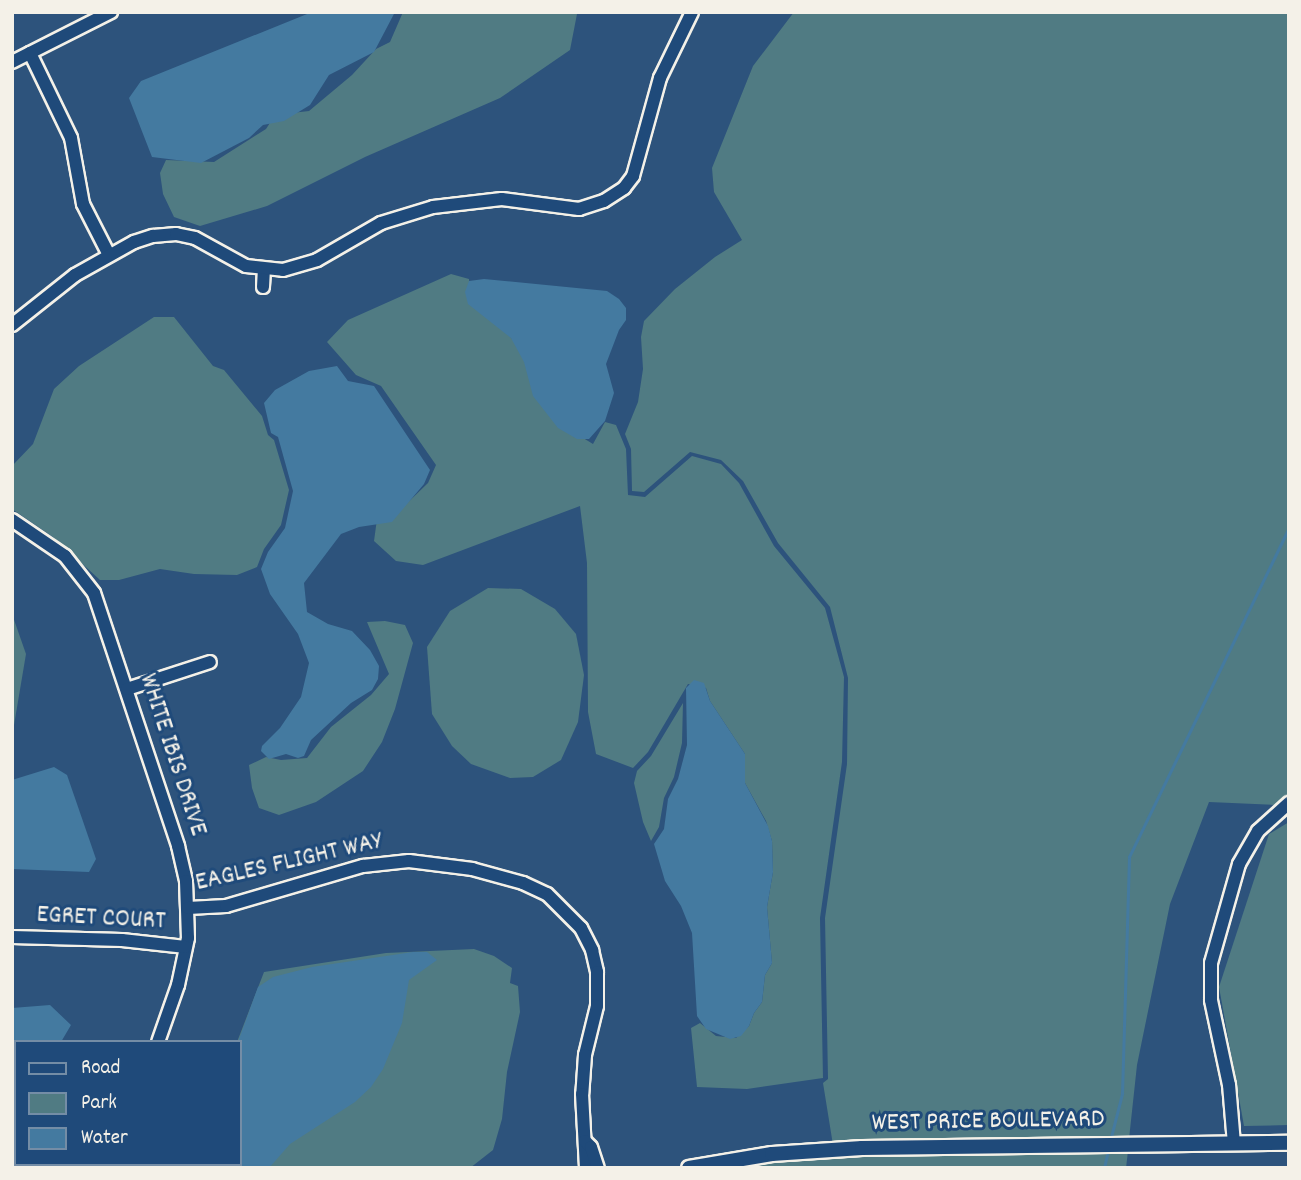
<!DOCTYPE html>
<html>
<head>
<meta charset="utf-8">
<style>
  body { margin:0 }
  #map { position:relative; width:1301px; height:1180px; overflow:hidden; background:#2d537c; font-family:Dekko,sans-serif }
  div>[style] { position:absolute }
  .green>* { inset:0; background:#507b83 }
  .water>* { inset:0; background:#447aa0 }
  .stream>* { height:2.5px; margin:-1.25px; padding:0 1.25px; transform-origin:1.25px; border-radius:1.25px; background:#447aa0 }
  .roads { filter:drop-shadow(2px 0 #f4f1e8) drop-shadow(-2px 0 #f4f1e8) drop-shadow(0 2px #f4f1e8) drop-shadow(0 -2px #f4f1e8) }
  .minor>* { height:12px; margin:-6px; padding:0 6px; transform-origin:6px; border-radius:6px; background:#1f4a7a }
  .tertiary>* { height:14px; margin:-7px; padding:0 7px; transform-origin:7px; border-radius:7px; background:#1f4a7a }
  span { translate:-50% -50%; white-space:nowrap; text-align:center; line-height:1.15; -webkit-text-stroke:6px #1f4a7a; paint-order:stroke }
  .street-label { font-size:26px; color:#f4f1e8 }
  .frame { position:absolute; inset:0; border:14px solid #f4f1e8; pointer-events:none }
  .legend { position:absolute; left:14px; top:1040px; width:228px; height:126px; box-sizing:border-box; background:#1f4a7a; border:2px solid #748da6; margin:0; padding:9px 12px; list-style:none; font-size:21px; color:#f4f1e8 }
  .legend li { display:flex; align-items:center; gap:14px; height:35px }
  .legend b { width:35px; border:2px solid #748da6 }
</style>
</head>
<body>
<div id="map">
  <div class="green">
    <i style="clip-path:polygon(403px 12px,577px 14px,570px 50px,500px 98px,365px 157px,267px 206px,200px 226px,174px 217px,163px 194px,160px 173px,166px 160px,214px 162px,266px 129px,275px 115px,309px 111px,352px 75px,376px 49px,390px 42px)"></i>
    <i style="clip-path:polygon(794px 12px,1289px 12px,1289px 796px,1275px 805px,1209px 802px,1170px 904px,1137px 1065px,1129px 1139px,833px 1145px,823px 1083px,828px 1079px,825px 918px,847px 764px,848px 678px,830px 607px,778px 543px,743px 481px,721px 460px,690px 452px,644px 492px,632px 491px,631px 449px,625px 434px,638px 402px,643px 369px,641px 337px,644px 321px,675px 289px,715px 257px,742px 240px,714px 192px,712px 168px,753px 66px)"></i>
    <i style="clip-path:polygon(451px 274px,469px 279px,470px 295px,519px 346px,575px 433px,593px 444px,605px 422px,616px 425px,626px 449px,628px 495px,645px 497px,692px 456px,721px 464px,739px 483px,774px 546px,825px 608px,844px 677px,842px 762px,820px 918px,823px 1078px,747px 1089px,697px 1087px,691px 1028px,700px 1023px,716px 1036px,736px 1038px,749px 1026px,754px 1013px,762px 1002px,765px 975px,772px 963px,767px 907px,773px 872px,772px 841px,766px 821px,745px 783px,745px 754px,710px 701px,706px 688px,688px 684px,648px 752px,633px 768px,596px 754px,588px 712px,587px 563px,580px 506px,423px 565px,396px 561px,374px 541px,377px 519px,399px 511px,428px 483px,436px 465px,381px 386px,356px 375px,327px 342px,348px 320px)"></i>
    <i style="clip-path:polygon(154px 317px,174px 317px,213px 366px,224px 370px,262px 416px,268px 435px,274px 440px,289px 490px,281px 525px,264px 549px,257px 567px,237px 575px,194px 574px,160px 569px,119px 580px,100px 580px,53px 537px,12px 509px,12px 466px,33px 444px,54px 389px,79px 366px)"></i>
    <i style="clip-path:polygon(488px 588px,521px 589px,555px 609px,576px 634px,584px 675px,578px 722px,561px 760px,533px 777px,510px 778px,471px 764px,452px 746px,432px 714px,427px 647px,450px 611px)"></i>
    <i style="clip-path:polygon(12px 614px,26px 654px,12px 737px)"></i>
    <i style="clip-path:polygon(385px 621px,405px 625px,413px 643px,395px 709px,382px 742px,363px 771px,316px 802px,279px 815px,259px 808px,252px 788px,249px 765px,266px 757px,281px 760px,307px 758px,331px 727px,371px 695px,389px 674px,367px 622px)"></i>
    <i style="clip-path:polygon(683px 703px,682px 743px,674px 777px,664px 798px,659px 827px,651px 841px,643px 822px,634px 783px,637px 771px,651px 756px)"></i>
    <i style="clip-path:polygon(1289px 822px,1289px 1125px,1244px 1126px,1219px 987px,1269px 834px)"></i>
    <i style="clip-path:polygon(474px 949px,494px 956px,512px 968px,510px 983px,518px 986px,520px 1012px,507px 1072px,502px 1119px,493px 1150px,470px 1168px,177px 1168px,179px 1164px,240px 1164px,240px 1042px,237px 1042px,264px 972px,386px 953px)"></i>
    <i style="clip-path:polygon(1128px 1151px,1126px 1168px,720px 1168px,773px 1160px,863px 1154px)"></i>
  </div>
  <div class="water">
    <i style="clip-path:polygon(312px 12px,395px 12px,374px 52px,329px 75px,310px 105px,284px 121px,263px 125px,249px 138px,201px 163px,152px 157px,129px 98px,141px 81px)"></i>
    <i style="clip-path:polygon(484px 279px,607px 291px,619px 299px,626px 308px,626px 320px,619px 330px,606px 364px,614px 393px,605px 421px,589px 439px,577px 439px,558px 428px,533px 396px,524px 362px,511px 338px,468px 304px,465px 292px,469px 281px)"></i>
    <i style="clip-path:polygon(337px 366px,348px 381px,374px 386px,430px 470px,424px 484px,392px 522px,359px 527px,341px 534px,304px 583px,307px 612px,328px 624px,352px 631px,370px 650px,379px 666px,378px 679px,372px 690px,351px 703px,311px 740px,304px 756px,298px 758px,286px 754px,269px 759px,261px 751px,262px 746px,280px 728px,301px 697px,309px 663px,298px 634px,270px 594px,261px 569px,268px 552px,285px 528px,293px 491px,278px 437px,271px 433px,264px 403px,275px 390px,309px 371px)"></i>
    <i style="clip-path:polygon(694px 680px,704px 683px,710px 701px,745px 754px,745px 783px,768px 826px,772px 841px,773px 872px,767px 907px,772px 963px,765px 975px,762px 1002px,754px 1013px,749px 1026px,741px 1036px,730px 1039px,706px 1029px,697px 1016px,692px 933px,681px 906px,665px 881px,654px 844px,664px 829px,668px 799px,678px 779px,687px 745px,686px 688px)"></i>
    <i style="clip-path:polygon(54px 767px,67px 775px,96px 859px,89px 872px,12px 869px,12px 780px)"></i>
    <i style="clip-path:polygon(413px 952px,427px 952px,437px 960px,409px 980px,402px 1023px,383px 1069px,371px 1087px,355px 1102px,290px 1144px,269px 1168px,180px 1168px,182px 1164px,240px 1164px,238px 1042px,258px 987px,273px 977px,312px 967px)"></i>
    <i style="clip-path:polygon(50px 1005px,71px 1025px,61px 1042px,16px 1042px,16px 1115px,12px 1115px,12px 1008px)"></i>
  </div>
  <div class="stream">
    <i style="left:1110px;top:1141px;width:49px;rotate:-75.7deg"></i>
    <i style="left:1122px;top:1094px;width:237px;rotate:-88.3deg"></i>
    <i style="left:1129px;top:857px;width:367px;rotate:-64.1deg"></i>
    <i style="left:1104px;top:1168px;width:17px;rotate:-77deg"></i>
  </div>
  <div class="roads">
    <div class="minor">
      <i style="left:30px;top:53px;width:94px;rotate:64.2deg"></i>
      <i style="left:71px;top:138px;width:67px;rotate:79.7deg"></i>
      <i style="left:83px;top:204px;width:57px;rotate:63deg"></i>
      <i style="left:12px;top:62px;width:111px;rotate:-26.8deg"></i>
      <i style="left:263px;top:287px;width:17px;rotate:-87deg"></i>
      <i style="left:12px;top:325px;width:80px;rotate:-38.4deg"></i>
      <i style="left:75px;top:275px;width:68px;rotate:-29.2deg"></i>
      <i style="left:134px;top:242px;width:20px;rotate:-18deg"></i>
      <i style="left:153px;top:236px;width:23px;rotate:-5deg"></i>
      <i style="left:176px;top:234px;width:19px;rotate:12deg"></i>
      <i style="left:195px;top:238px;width:58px;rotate:28.8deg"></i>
      <i style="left:246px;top:266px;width:37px;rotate:6deg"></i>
      <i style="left:283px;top:270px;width:35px;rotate:-16deg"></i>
      <i style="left:317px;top:260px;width:74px;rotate:-30deg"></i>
      <i style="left:381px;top:223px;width:54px;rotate:-17.1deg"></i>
      <i style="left:433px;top:207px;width:69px;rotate:-6.6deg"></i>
      <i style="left:502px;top:199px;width:78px;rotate:7.4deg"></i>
      <i style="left:579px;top:209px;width:26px;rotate:-18deg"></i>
      <i style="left:604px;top:201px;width:24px;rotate:-33deg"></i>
      <i style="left:624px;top:188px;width:15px;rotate:-53deg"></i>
      <i style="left:633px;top:176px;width:102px;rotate:-74.6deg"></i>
      <i style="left:660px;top:78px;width:73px;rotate:-64.1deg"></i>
      <i style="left:12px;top:520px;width:64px;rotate:34.2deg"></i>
      <i style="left:65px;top:556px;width:47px;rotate:51.9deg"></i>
      <i style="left:94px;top:593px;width:267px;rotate:71.6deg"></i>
      <i style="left:178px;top:846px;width:36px;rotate:77deg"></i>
      <i style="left:186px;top:881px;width:57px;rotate:88deg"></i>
      <i style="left:188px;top:938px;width:48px;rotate:102deg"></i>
      <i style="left:178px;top:985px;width:60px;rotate:109.3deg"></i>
      <i style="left:127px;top:689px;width:87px;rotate:-18deg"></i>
      <i style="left:188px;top:908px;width:38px;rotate:-3deg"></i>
      <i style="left:226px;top:906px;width:143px;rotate:-16.3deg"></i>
      <i style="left:363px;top:866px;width:46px;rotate:-6.2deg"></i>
      <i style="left:409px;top:861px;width:64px;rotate:7.2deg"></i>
      <i style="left:472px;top:869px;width:53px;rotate:15.4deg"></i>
      <i style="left:523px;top:883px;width:26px;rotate:25deg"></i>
      <i style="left:547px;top:894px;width:48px;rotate:45deg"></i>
      <i style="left:581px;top:928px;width:25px;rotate:63deg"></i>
      <i style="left:592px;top:950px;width:23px;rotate:77deg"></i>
      <i style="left:597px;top:972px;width:34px;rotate:90deg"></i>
      <i style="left:597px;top:1006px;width:50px;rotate:103.8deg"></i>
      <i style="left:585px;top:1055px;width:39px;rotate:94deg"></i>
      <i style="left:582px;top:1094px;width:74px;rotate:86.9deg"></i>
      <i style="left:12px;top:937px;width:110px;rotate:1.6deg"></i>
      <i style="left:122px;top:940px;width:64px;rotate:6.2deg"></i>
      <i style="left:585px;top:1141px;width:8px;rotate:45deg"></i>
      <i style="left:591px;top:1147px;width:22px;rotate:72deg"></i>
      <i style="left:1234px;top:1144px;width:59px;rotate:-94.8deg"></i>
      <i style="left:1229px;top:1085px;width:87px;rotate:-102deg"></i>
      <i style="left:1211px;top:1000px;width:37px;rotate:-90deg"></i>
      <i style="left:1211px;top:963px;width:103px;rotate:-74.2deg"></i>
      <i style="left:1239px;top:864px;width:38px;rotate:-60deg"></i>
      <i style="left:1258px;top:831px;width:42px;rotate:-42.1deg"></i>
      <i style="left:89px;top:1168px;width:4px;rotate:-63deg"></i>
    </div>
    <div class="tertiary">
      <i style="left:689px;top:1168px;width:84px;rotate:-9.6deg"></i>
      <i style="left:772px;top:1154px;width:90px;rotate:-3.8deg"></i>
      <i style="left:862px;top:1148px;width:427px;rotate:-0.7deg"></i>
    </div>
  </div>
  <div class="street-label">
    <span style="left:172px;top:755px;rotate:72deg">WHITE IBIS DRIVE</span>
    <span style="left:289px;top:863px;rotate:-13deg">EAGLES FLIGHT WAY</span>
    <span style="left:101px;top:919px;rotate:3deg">EGRET COURT</span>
    <span style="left:988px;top:1122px;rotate:-1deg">WEST PRICE BOULEVARD</span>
  </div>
  <div class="frame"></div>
  <ul class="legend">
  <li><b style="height:9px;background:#1f4a7a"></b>Road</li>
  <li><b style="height:19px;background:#507b83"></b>Park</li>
  <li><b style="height:19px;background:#447aa0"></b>Water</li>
  </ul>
</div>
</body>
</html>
